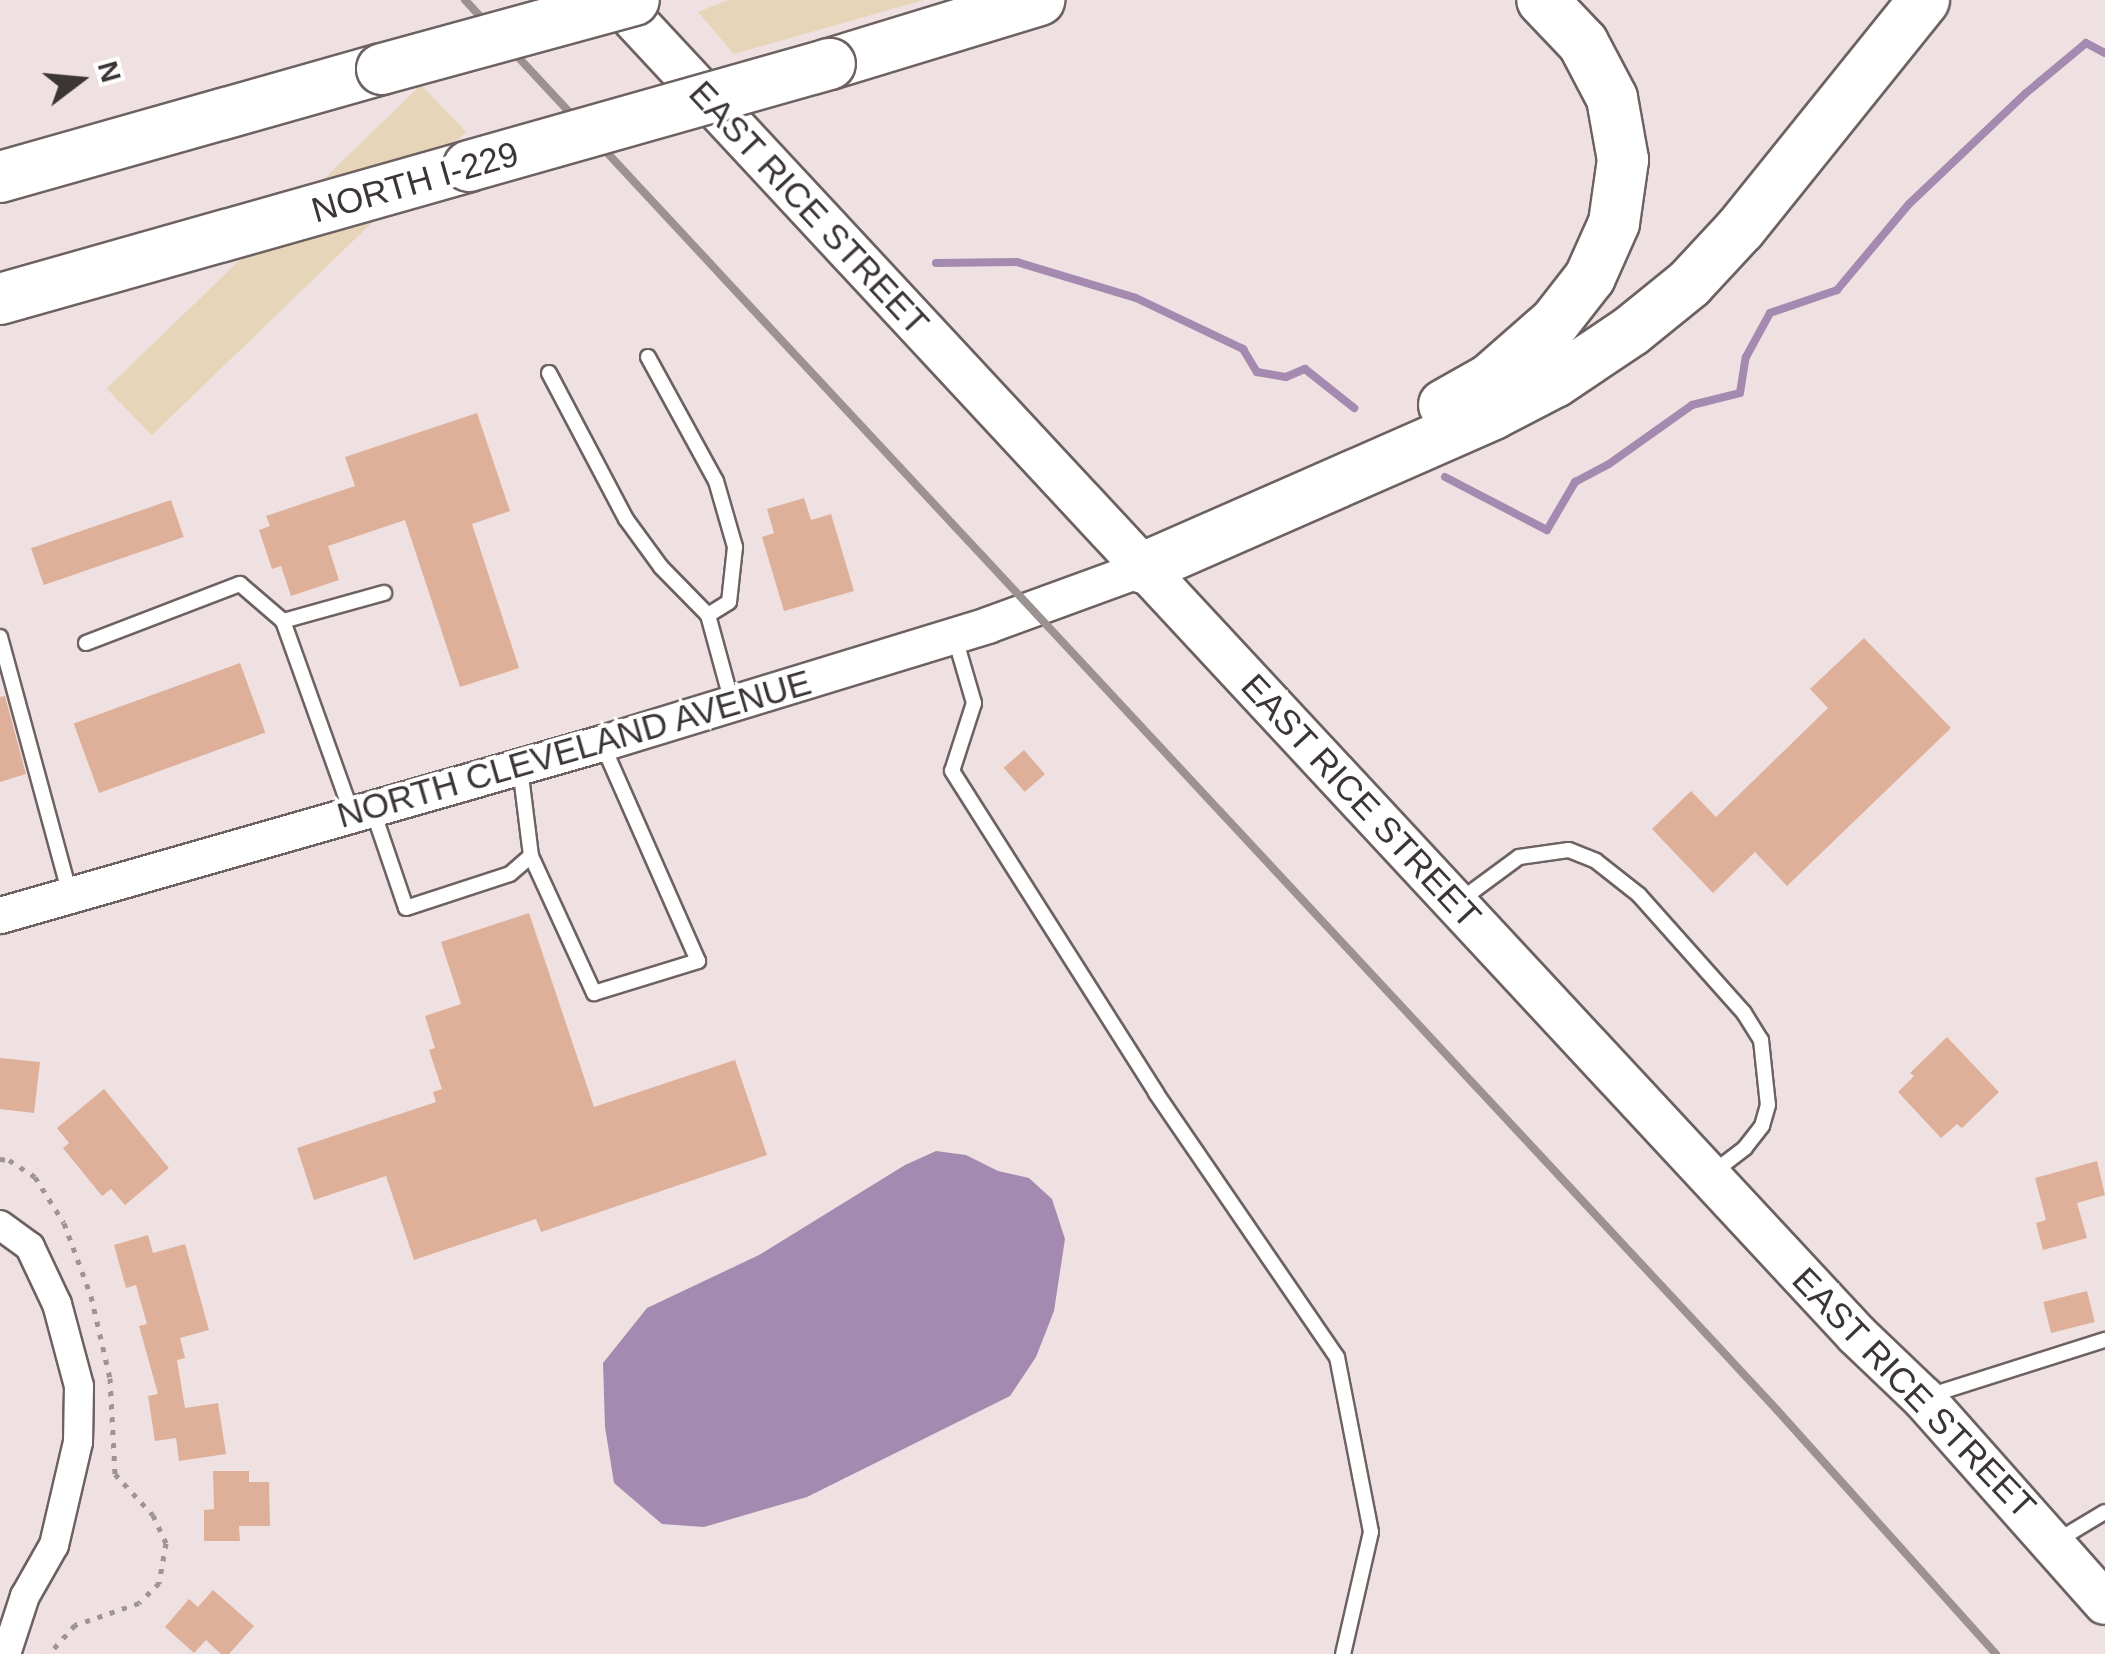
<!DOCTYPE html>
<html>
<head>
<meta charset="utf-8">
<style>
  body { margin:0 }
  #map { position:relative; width:2105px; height:1654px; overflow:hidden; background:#efe1e1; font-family:Arial,sans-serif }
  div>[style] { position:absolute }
  .green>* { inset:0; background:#e6d5b9; transform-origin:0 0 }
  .water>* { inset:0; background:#a48ab0 }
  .stream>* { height:8px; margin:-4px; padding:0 4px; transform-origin:4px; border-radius:4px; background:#a48ab0 }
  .building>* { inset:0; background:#deb099; transform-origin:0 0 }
  .path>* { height:5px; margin-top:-2.5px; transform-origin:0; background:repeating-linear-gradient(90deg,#9e9494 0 5px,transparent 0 13px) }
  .roads { filter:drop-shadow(2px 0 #6d6161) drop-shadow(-2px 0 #6d6161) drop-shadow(0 2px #6d6161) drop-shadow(0 -2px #6d6161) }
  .service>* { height:14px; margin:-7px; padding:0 7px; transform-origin:7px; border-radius:7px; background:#fff }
  .minor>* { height:28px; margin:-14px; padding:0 14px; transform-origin:14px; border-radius:14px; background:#fff }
  .tertiary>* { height:35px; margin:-17.5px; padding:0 17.5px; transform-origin:17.5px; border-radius:17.5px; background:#fff }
  .primary>* { height:42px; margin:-21px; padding:0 21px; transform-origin:21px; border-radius:21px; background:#fff }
  .motorway>* { height:50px; margin:-25px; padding:0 25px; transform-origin:25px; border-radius:25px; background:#fff }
  .rail>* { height:8px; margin:-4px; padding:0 4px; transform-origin:4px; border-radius:4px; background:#9d9292 }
  .bridges { filter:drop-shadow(2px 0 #6d6161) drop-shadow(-2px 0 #6d6161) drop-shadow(0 2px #6d6161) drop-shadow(0 -2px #6d6161) }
  .motorway-bridge>* { height:50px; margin:-25px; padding:0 25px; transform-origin:25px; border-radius:25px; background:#fff }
  span { translate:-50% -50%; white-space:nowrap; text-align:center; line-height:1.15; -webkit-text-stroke:8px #fff; paint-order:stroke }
  .street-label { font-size:35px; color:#3b3535 }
  .north { position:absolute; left:30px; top:30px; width:100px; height:100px; -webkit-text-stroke:8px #fff; paint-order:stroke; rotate:74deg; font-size:28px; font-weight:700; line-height:40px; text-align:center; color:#3b3535 }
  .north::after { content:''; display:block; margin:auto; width:35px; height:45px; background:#3b3535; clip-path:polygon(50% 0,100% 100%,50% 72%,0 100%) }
</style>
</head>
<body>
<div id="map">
  <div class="green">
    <i style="clip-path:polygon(728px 0,924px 0,734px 54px,698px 12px)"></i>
    <i style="left:421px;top:85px;width:65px;height:437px;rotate:46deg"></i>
  </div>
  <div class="water">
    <i style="clip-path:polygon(936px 1151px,966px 1155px,998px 1171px,1029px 1178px,1052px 1199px,1065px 1239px,1054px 1311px,1036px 1357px,1010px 1396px,807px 1497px,704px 1527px,662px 1524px,614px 1483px,605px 1427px,603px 1363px,647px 1308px,759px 1255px,905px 1165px)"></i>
  </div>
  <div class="stream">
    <i style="left:936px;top:263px;width:81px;rotate:-0.7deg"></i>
    <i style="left:1017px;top:262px;width:124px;rotate:16.8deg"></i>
    <i style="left:1136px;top:298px;width:119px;rotate:25.5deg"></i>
    <i style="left:1243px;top:349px;width:27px;rotate:59deg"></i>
    <i style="left:1257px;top:372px;width:29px;rotate:10deg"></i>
    <i style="left:1286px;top:377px;width:21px;rotate:-23deg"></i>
    <i style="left:1305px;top:369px;width:63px;rotate:38.5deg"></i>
    <i style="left:1445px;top:477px;width:115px;rotate:27.5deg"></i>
    <i style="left:1547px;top:530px;width:56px;rotate:-59.7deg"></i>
    <i style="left:1575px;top:482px;width:38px;rotate:-28deg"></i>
    <i style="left:1609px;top:464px;width:102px;rotate:-35.4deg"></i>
    <i style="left:1692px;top:405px;width:49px;rotate:-14deg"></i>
    <i style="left:1740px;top:393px;width:36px;rotate:-81deg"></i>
    <i style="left:1746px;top:357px;width:50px;rotate:-61.4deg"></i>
    <i style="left:1770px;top:313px;width:71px;rotate:-18.9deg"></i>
    <i style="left:1837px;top:290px;width:112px;rotate:-50.1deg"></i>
    <i style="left:1909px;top:204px;width:161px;rotate:-43.5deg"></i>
    <i style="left:2026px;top:93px;width:78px;rotate:-39.8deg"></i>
    <i style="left:2086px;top:43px;width:21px;rotate:28deg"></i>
  </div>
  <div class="building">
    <i style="clip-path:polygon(477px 413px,510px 511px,472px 524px,519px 668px,460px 687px,405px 520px,328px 546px,339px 580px,291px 596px,281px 566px,272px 569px,259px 530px,270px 526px,266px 516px,355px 486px,345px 457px)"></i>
    <i style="clip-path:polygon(804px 498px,811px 520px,831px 514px,854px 591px,784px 611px,762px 537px,774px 533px,767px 509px)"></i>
    <i style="left:171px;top:500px;width:39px;height:148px;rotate:71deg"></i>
    <i style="clip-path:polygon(1864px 638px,1951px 728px,1787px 886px,1755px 852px,1713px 893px,1652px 829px,1691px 791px,1716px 817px,1828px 708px,1810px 689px)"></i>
    <i style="left:240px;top:663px;width:74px;height:177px;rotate:70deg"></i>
    <i style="clip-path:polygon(5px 696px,26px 774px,0 782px,0 697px)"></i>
    <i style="left:1024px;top:750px;width:32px;height:27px;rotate:49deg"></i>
    <i style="clip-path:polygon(529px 913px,594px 1107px,735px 1060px,767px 1155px,541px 1232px,536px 1219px,414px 1260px,386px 1176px,314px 1200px,297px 1148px,436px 1102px,433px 1092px,442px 1089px,429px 1050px,435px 1048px,425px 1016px,461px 1004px,441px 942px)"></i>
    <i style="clip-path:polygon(1947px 1037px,1999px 1092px,1962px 1128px,1957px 1124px,1941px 1138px,1898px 1092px,1914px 1076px,1910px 1073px)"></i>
    <i style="clip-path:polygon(0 1058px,40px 1062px,34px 1113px,0 1109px)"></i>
    <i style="clip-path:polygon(104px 1089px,169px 1168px,125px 1205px,111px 1189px,102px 1196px,63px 1148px,69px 1143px,57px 1128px)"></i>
    <i style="clip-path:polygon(2097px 1161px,2105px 1195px,2077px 1203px,2087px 1238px,2043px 1250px,2036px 1223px,2046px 1220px,2035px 1178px)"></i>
    <i style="clip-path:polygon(148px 1235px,153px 1253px,185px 1244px,209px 1330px,180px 1338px,185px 1358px,177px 1360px,185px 1408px,218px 1403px,226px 1454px,179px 1461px,176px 1438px,155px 1441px,148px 1396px,158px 1394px,139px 1326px,147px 1324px,136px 1285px,126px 1288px,114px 1245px)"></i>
    <i style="left:2087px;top:1291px;width:32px;height:45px;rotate:76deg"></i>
    <i style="clip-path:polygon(213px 1471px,249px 1471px,249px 1482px,269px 1482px,270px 1526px,239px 1526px,240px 1541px,204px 1541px,204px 1510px,214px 1509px)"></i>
    <i style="clip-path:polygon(213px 1590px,254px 1626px,229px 1654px,221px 1654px,206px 1640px,194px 1653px,165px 1627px,189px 1599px,198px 1607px)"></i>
  </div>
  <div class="path">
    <i style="left:0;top:1159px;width:9px;rotate:6deg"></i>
    <i style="left:9px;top:1160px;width:31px;rotate:33deg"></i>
    <i style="left:35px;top:1177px;width:54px;rotate:57.8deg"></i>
    <i style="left:64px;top:1223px;width:78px;rotate:69.7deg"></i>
    <i style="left:91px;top:1296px;width:84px;rotate:77deg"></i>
    <i style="left:110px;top:1378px;width:96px;rotate:87deg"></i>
    <i style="left:115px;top:1474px;width:56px;rotate:47.2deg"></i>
    <i style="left:153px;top:1515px;width:31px;rotate:65deg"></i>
    <i style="left:166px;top:1543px;width:41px;rotate:99.9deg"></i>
    <i style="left:159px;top:1583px;width:28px;rotate:135deg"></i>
    <i style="left:139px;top:1603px;width:68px;rotate:161deg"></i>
    <i style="left:75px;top:1625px;width:39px;rotate:132deg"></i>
  </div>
  <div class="roads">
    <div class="service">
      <i style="left:648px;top:357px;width:141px;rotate:61.3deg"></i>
      <i style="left:716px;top:481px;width:69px;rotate:73.9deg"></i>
      <i style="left:735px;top:547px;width:55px;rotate:96.2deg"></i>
      <i style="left:729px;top:602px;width:25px;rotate:148deg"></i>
      <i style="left:549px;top:373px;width:165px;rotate:62.2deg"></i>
      <i style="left:626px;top:519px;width:59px;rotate:53.9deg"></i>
      <i style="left:661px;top:567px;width:67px;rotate:45.6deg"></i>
      <i style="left:708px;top:615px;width:91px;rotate:74.7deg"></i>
      <i style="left:283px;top:621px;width:105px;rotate:-15.5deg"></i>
      <i style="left:0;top:637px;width:267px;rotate:74.8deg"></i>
      <i style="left:955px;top:638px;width:68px;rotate:73.7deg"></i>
      <i style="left:974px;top:703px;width:71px;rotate:107.9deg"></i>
      <i style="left:952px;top:771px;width:381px;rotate:57.6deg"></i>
      <i style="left:1156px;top:1093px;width:320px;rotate:55.6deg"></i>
      <i style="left:1337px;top:1357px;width:178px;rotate:79deg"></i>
      <i style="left:1371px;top:1532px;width:125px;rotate:102.9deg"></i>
      <i style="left:86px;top:643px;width:165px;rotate:-21deg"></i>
      <i style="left:240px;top:584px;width:57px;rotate:40.7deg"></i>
      <i style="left:283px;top:621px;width:205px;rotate:70.3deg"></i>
      <i style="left:373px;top:811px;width:102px;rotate:71.2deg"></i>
      <i style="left:406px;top:908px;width:109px;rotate:-18.1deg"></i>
      <i style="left:510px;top:874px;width:28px;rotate:-41deg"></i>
      <i style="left:531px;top:856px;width:89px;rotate:-97.1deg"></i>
      <i style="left:531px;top:856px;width:151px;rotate:65.3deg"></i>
      <i style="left:594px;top:993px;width:109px;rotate:-17.1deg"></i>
      <i style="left:698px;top:961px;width:235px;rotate:-113.8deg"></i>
      <i style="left:1458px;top:902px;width:76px;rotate:-36.4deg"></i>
      <i style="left:1519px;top:857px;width:50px;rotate:-8deg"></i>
      <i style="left:1569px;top:850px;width:29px;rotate:22deg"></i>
      <i style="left:1596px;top:861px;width:55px;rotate:38.3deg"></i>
      <i style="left:1639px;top:895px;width:158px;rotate:48.3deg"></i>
      <i style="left:1744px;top:1013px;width:32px;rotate:58deg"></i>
      <i style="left:1761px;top:1040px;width:65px;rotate:83.9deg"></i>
      <i style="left:1768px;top:1105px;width:22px;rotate:106deg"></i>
      <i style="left:1762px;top:1126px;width:28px;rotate:128deg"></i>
      <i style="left:1745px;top:1148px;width:43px;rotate:142.6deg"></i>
      <i style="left:1928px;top:1396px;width:186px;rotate:-17.6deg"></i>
      <i style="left:2055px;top:1542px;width:58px;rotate:-31deg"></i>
    </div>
    <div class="minor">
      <i style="left:0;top:1225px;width:37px;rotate:36deg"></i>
      <i style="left:30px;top:1247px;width:63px;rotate:64.7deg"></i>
      <i style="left:57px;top:1304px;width:85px;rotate:75deg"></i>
      <i style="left:79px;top:1386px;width:56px;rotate:91deg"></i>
      <i style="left:78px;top:1442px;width:106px;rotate:103.1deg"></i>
      <i style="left:54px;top:1545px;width:59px;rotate:119.6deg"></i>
      <i style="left:25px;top:1596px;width:61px;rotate:108.1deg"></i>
    </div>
    <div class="tertiary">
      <i style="left:0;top:915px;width:626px;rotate:-15.95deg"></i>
      <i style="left:602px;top:743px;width:403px;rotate:-17deg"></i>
      <i style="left:987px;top:625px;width:166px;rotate:-20.1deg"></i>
    </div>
    <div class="primary">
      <i style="left:616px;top:0;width:1823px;rotate:47.09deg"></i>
      <i style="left:1857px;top:1335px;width:91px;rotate:43.7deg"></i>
      <i style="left:1923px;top:1398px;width:274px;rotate:48.4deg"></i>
    </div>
    <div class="motorway">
      <i style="left:830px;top:64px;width:219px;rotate:-17deg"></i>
      <i style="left:0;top:177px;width:397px;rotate:-15.8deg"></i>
      <i style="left:0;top:299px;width:487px;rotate:-15.8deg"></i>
      <i style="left:1444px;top:405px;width:53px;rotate:-29.5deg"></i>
      <i style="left:1490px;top:379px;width:86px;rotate:-41.2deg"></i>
      <i style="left:1555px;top:322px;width:57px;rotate:-52.1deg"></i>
      <i style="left:1590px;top:277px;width:59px;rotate:-66deg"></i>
      <i style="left:1614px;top:223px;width:64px;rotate:-81.9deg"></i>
      <i style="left:1623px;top:160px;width:63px;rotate:-100.1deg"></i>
      <i style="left:1612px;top:98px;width:62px;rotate:-117.8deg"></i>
      <i style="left:1583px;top:43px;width:59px;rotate:-133.6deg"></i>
      <i style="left:1143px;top:568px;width:382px;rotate:-23.7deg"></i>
      <i style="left:1493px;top:414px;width:70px;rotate:-27.3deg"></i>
      <i style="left:1555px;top:382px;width:92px;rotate:-33.9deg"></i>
      <i style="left:1631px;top:331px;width:75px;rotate:-39deg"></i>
      <i style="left:1689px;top:284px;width:76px;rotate:-47.1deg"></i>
      <i style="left:1741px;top:228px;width:292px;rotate:-51.2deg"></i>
    </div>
  </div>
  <div class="rail">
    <i style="left:465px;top:0;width:1926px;rotate:47.06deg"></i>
    <i style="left:1777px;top:1410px;width:328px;rotate:48.1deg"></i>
  </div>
  <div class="bridges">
    <div class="motorway-bridge">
      <i style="left:382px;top:69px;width:261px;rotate:-15.3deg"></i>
      <i style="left:469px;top:166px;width:375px;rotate:-15.8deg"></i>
    </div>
  </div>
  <div class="street-label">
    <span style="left:415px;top:182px;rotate:-16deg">NORTH I-229</span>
    <span style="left:809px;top:208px;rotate:47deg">EAST RICE STREET</span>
    <span style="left:574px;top:749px;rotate:-16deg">NORTH CLEVELAND AVENUE</span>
    <span style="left:1361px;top:801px;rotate:47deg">EAST RICE STREET</span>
    <span style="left:1914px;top:1393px;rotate:46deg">EAST RICE STREET</span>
  </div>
  <div class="north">N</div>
</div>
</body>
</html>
